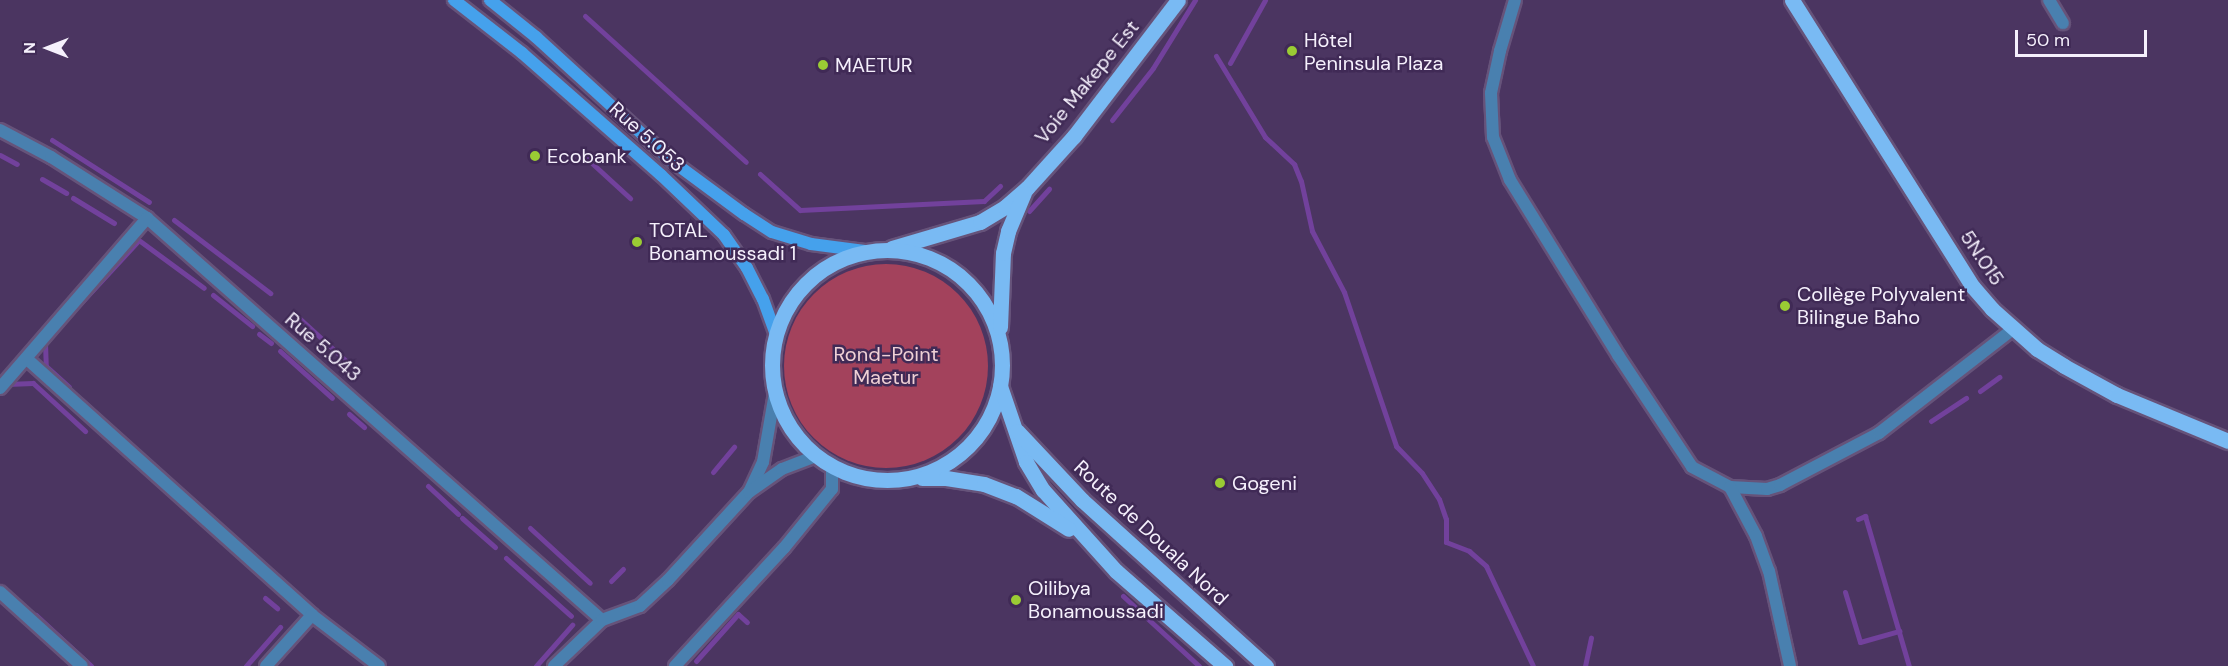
<!DOCTYPE html>
<html>
<head>
<meta charset="utf-8">
<style>
  body { margin:0 }
  #map { position:relative; width:2228px; height:666px; overflow:hidden; background:#4b3561; font-family:"DM Sans",sans-serif }
  div>[style] { position:absolute }
  .green>* { inset:0; background:#a3425c }
  .round { border-radius:50% }
  .stream>* { height:5px; margin:-2.5px; padding:0 2.5px; transform-origin:2.5px; border-radius:2.5px; background:#72419c }
  .roads { filter:drop-shadow(2px 0 #66537a) drop-shadow(-2px 0 #66537a) drop-shadow(0 2px #66537a) drop-shadow(0 -2px #66537a) }
  .street>* { height:12px; margin:-6px; padding:0 6px; transform-origin:6px; border-radius:6px; background:#4980af }
  .secondary>* { height:12px; margin:-6px; padding:0 6px; transform-origin:6px; border-radius:6px; background:#45a1ec }
  .primary>* { height:15px; margin:-7.5px; padding:0 7.5px; transform-origin:7.5px; border-radius:7.5px; background:#79baf3 }
  .primary>.ring { margin:-7.5px; padding:0; box-sizing:content-box; background:none; border:15px solid #79baf3; border-radius:50% }
  .dots>* { width:16px; height:16px; translate:-50% -50%; box-sizing:border-box; border:3px solid #402a56; border-radius:50% }
  span { translate:-50% -50%; white-space:nowrap; text-align:center; line-height:1.15; -webkit-text-stroke:5px #402a56; paint-order:stroke }
  .poi-label { font-size:20px; color:#f5f0fc }
  .left { translate:0 -50%; text-align:left }
  .street-label { font-size:20px; color:#f5f0fc }
  .park-label { font-size:20px; color:#efd0d5 }
  .north { position:absolute; left:18px; top:18px; width:60px; height:60px; -webkit-text-stroke:4px #402a56; paint-order:stroke; rotate:270deg; font-size:16px; font-weight:700; line-height:24px; text-align:center; color:#f5f0fc }
  .north::after { content:''; display:block; margin:auto; width:21px; height:27px; background:#f5f0fc; clip-path:polygon(50% 0,100% 100%,50% 72%,0 100%) }
  .scale { position:absolute; left:2015px; top:30px; width:132px; height:27px; box-sizing:border-box; border:3px solid #f5f0fc; border-top:0; padding-left:8px; font-size:18px; line-height:21px; white-space:nowrap; color:#f5f0fc; -webkit-text-stroke:4px #402a56; paint-order:stroke }
</style>
</head>
<body>
<div id="map">
  <div class="green">
    <i class="round" style="left:784px;top:264px;width:204px;height:204px"></i>
  </div>
  <div class="stream">
    <i style="left:585px;top:16px;width:217px;rotate:42.2deg"></i>
    <i style="left:1216px;top:56px;width:95px;rotate:58.8deg"></i>
    <i style="left:1265px;top:137px;width:40px;rotate:43deg"></i>
    <i style="left:1294px;top:164px;width:18px;rotate:68deg"></i>
    <i style="left:1301px;top:181px;width:51px;rotate:77.6deg"></i>
    <i style="left:1312px;top:231px;width:69px;rotate:62.3deg"></i>
    <i style="left:1344px;top:292px;width:163px;rotate:71.3deg"></i>
    <i style="left:1396px;top:446px;width:37px;rotate:46deg"></i>
    <i style="left:1422px;top:473px;width:31px;rotate:57deg"></i>
    <i style="left:1439px;top:499px;width:21px;rotate:71deg"></i>
    <i style="left:1446px;top:519px;width:23px;rotate:90deg"></i>
    <i style="left:1446px;top:542px;width:25px;rotate:21deg"></i>
    <i style="left:1469px;top:551px;width:23px;rotate:41deg"></i>
    <i style="left:1486px;top:566px;width:110px;rotate:64.8deg"></i>
    <i style="left:1230px;top:63px;width:72px;rotate:-60.9deg"></i>
    <i style="left:1112px;top:120px;width:66px;rotate:-51.7deg"></i>
    <i style="left:1153px;top:68px;width:80px;rotate:-58.3deg"></i>
    <i style="left:52px;top:140px;width:115px;rotate:32.6deg"></i>
    <i style="left:0;top:155px;width:19px;rotate:28deg"></i>
    <i style="left:583px;top:155px;width:64px;rotate:42.5deg"></i>
    <i style="left:760px;top:174px;width:54px;rotate:42deg"></i>
    <i style="left:800px;top:210px;width:184px;rotate:-2.8deg"></i>
    <i style="left:984px;top:201px;width:22px;rotate:-43deg"></i>
    <i style="left:42px;top:179px;width:28px;rotate:30deg"></i>
    <i style="left:73px;top:198px;width:48px;rotate:31.4deg"></i>
    <i style="left:1029px;top:211px;width:30px;rotate:-48deg"></i>
    <i style="left:174px;top:220px;width:121px;rotate:37.2deg"></i>
    <i style="left:140px;top:241px;width:79px;rotate:36.3deg"></i>
    <i style="left:213px;top:295px;width:50px;rotate:38.5deg"></i>
    <i style="left:78px;top:306px;width:87px;rotate:-47.3deg"></i>
    <i style="left:298px;top:317px;width:79px;rotate:42.4deg"></i>
    <i style="left:259px;top:334px;width:15px;rotate:37deg"></i>
    <i style="left:48px;top:340px;width:4px;rotate:135deg"></i>
    <i style="left:45px;top:343px;width:23px;rotate:88deg"></i>
    <i style="left:46px;top:366px;width:31px;rotate:42deg"></i>
    <i style="left:280px;top:351px;width:70px;rotate:42.1deg"></i>
    <i style="left:7px;top:384px;width:26px;rotate:-2deg"></i>
    <i style="left:33px;top:383px;width:71px;rotate:42.7deg"></i>
    <i style="left:1980px;top:391px;width:24px;rotate:-36deg"></i>
    <i style="left:82px;top:400px;width:37px;rotate:43deg"></i>
    <i style="left:349px;top:414px;width:20px;rotate:41deg"></i>
    <i style="left:1931px;top:421px;width:42px;rotate:-33.3deg"></i>
    <i style="left:713px;top:472px;width:33px;rotate:-50deg"></i>
    <i style="left:428px;top:486px;width:41px;rotate:43deg"></i>
    <i style="left:462px;top:518px;width:44px;rotate:41.3deg"></i>
    <i style="left:1858px;top:519px;width:8px;rotate:-23deg"></i>
    <i style="left:1865px;top:516px;width:156px;rotate:73.7deg"></i>
    <i style="left:530px;top:528px;width:81px;rotate:42.5deg"></i>
    <i style="left:506px;top:558px;width:87px;rotate:41.7deg"></i>
    <i style="left:611px;top:581px;width:17px;rotate:-45deg"></i>
    <i style="left:1845px;top:592px;width:52px;rotate:73.3deg"></i>
    <i style="left:1860px;top:642px;width:41px;rotate:-15.8deg"></i>
    <i style="left:1123px;top:596px;width:103px;rotate:42.6deg"></i>
    <i style="left:265px;top:598px;width:16px;rotate:40deg"></i>
    <i style="left:36px;top:615px;width:75px;rotate:42.8deg"></i>
    <i style="left:696px;top:661px;width:63px;rotate:-48.2deg"></i>
    <i style="left:738px;top:614px;width:12px;rotate:42deg"></i>
    <i style="left:246px;top:666px;width:52px;rotate:-48.9deg"></i>
    <i style="left:536px;top:666px;width:55px;rotate:-48.7deg"></i>
    <i style="left:1585px;top:666px;width:29px;rotate:-78deg"></i>
  </div>
  <div class="roads">
    <div class="street">
      <i style="left:1515px;top:0;width:53px;rotate:106.4deg"></i>
      <i style="left:1500px;top:51px;width:43px;rotate:102.1deg"></i>
      <i style="left:1491px;top:93px;width:44px;rotate:87.4deg"></i>
      <i style="left:1493px;top:137px;width:46px;rotate:68.4deg"></i>
      <i style="left:1510px;top:180px;width:206px;rotate:58.3deg"></i>
      <i style="left:1618px;top:355px;width:134px;rotate:56.5deg"></i>
      <i style="left:1692px;top:467px;width:43px;rotate:27.8deg"></i>
      <i style="left:1730px;top:487px;width:37px;rotate:3deg"></i>
      <i style="left:1767px;top:489px;width:14px;rotate:-17deg"></i>
      <i style="left:1780px;top:485px;width:112px;rotate:-27.7deg"></i>
      <i style="left:1879px;top:433px;width:170px;rotate:-37.8deg"></i>
      <i style="left:2049px;top:0;width:27px;rotate:59deg"></i>
      <i style="left:0;top:130px;width:58px;rotate:27.9deg"></i>
      <i style="left:51px;top:157px;width:114px;rotate:32.4deg"></i>
      <i style="left:147px;top:218px;width:607px;rotate:41.46deg"></i>
      <i style="left:27px;top:359px;width:383px;rotate:41.9deg"></i>
      <i style="left:312px;top:615px;width:84px;rotate:37.3deg"></i>
      <i style="left:0;top:388px;width:225px;rotate:-49.1deg"></i>
      <i style="left:1730px;top:487px;width:55px;rotate:62deg"></i>
      <i style="left:1756px;top:536px;width:37px;rotate:70deg"></i>
      <i style="left:1769px;top:571px;width:97px;rotate:77.5deg"></i>
      <i style="left:750px;top:490px;width:31px;rotate:-65deg"></i>
      <i style="left:763px;top:462px;width:70px;rotate:-80.1deg"></i>
      <i style="left:0;top:592px;width:110px;rotate:42.1deg"></i>
      <i style="left:266px;top:666px;width:69px;rotate:-48deg"></i>
      <i style="left:554px;top:666px;width:66px;rotate:-43.8deg"></i>
      <i style="left:602px;top:620px;width:40px;rotate:-20.2deg"></i>
      <i style="left:640px;top:606px;width:38px;rotate:-43deg"></i>
      <i style="left:668px;top:580px;width:120px;rotate:-47.4deg"></i>
      <i style="left:749px;top:492px;width:40px;rotate:-34.9deg"></i>
      <i style="left:782px;top:469px;width:36px;rotate:-21deg"></i>
      <i style="left:675px;top:666px;width:161px;rotate:-47.3deg"></i>
      <i style="left:784px;top:548px;width:76px;rotate:-50.9deg"></i>
      <i style="left:832px;top:489px;width:22px;rotate:-90deg"></i>
    </div>
    <div class="secondary">
      <i style="left:454px;top:0;width:86px;rotate:37.9deg"></i>
      <i style="left:522px;top:53px;width:185px;rotate:41.3deg"></i>
      <i style="left:661px;top:175px;width:87px;rotate:43.6deg"></i>
      <i style="left:724px;top:235px;width:40px;rotate:55.1deg"></i>
      <i style="left:747px;top:268px;width:35px;rotate:63deg"></i>
      <i style="left:763px;top:299px;width:38px;rotate:70deg"></i>
      <i style="left:490px;top:0;width:59px;rotate:38.8deg"></i>
      <i style="left:536px;top:37px;width:184px;rotate:42.4deg"></i>
      <i style="left:672px;top:161px;width:89px;rotate:36.4deg"></i>
      <i style="left:744px;top:214px;width:33px;rotate:33deg"></i>
      <i style="left:772px;top:232px;width:41px;rotate:17.1deg"></i>
      <i style="left:811px;top:244px;width:54px;rotate:7.4deg"></i>
    </div>
    <div class="primary">
      <i style="left:1792px;top:0;width:339px;rotate:57.8deg"></i>
      <i style="left:1973px;top:287px;width:29px;rotate:49deg"></i>
      <i style="left:1992px;top:309px;width:60px;rotate:41.6deg"></i>
      <i style="left:2037px;top:349px;width:32px;rotate:32deg"></i>
      <i style="left:2064px;top:366px;width:60px;rotate:28.7deg"></i>
      <i style="left:2117px;top:395px;width:120px;rotate:22.5deg"></i>
      <i style="left:892px;top:248px;width:92px;rotate:-16.5deg"></i>
      <i style="left:980px;top:222px;width:29px;rotate:-31deg"></i>
      <i style="left:1005px;top:207px;width:29px;rotate:-41deg"></i>
      <i style="left:1027px;top:188px;width:70px;rotate:-47.9deg"></i>
      <i style="left:1074px;top:136px;width:171px;rotate:-52.6deg"></i>
      <i class="ring" style="left:772px;top:250px;width:215px;height:215px"></i>
      <i style="left:1000px;top:327px;width:74px;rotate:-87.7deg"></i>
      <i style="left:1003px;top:253px;width:23px;rotate:-77deg"></i>
      <i style="left:1008px;top:231px;width:41px;rotate:-67.2deg"></i>
      <i style="left:1000px;top:386px;width:80px;rotate:71.1deg"></i>
      <i style="left:1026px;top:462px;width:33px;rotate:59deg"></i>
      <i style="left:1043px;top:490px;width:109px;rotate:48deg"></i>
      <i style="left:1116px;top:571px;width:145px;rotate:41.1deg"></i>
      <i style="left:1017px;top:431px;width:95px;rotate:46.7deg"></i>
      <i style="left:1082px;top:500px;width:248px;rotate:42.1deg"></i>
      <i style="left:922px;top:478px;width:24px"></i>
      <i style="left:946px;top:478px;width:38px;rotate:9deg"></i>
      <i style="left:984px;top:484px;width:34px;rotate:21deg"></i>
      <i style="left:1016px;top:496px;width:62px;rotate:31.9deg"></i>
    </div>
  </div>
  <div class="dots">
    <i style="left:1292px;top:51px;background:#9acb34"></i>
    <i style="left:823px;top:65px;background:#9acb34"></i>
    <i style="left:535px;top:156px;background:#9acb34"></i>
    <i style="left:637px;top:242px;background:#9acb34"></i>
    <i style="left:1785px;top:306px;background:#9acb34"></i>
    <i style="left:1220px;top:483px;background:#9acb34"></i>
    <i style="left:1016px;top:600px;background:#9acb34"></i>
  </div>
  <div class="poi-label">
    <span class="left" style="left:1304px;top:52px">Hôtel<br>Peninsula Plaza</span>
    <span class="left" style="left:835px;top:65px">MAETUR</span>
    <span class="left" style="left:547px;top:156px">Ecobank</span>
    <span class="left" style="left:649px;top:242px">TOTAL<br>Bonamoussadi 1</span>
    <span class="left" style="left:1797px;top:306px">Collège Polyvalent<br>Bilingue Baho</span>
    <span class="left" style="left:1232px;top:483px">Gogeni</span>
    <span class="left" style="left:1028px;top:600px">Oilibya<br>Bonamoussadi</span>
  </div>
  <div class="street-label">
    <span style="left:1087px;top:82px;rotate:-51deg">Voie Makepe Est</span>
    <span style="left:647px;top:137px;rotate:42deg">Rue 5.053</span>
    <span style="left:1982px;top:258px;rotate:56deg">5N.015</span>
    <span style="left:323px;top:347px;rotate:41deg">Rue 5.043</span>
    <span style="left:1151px;top:533px;rotate:43deg">Route de Douala Nord</span>
  </div>
  <div class="park-label">
    <span style="left:886px;top:366px">Rond-Point<br>Maetur</span>
  </div>
  <div class="north">N</div>
  <div class="scale">50 m</div>
</div>
</body>
</html>
